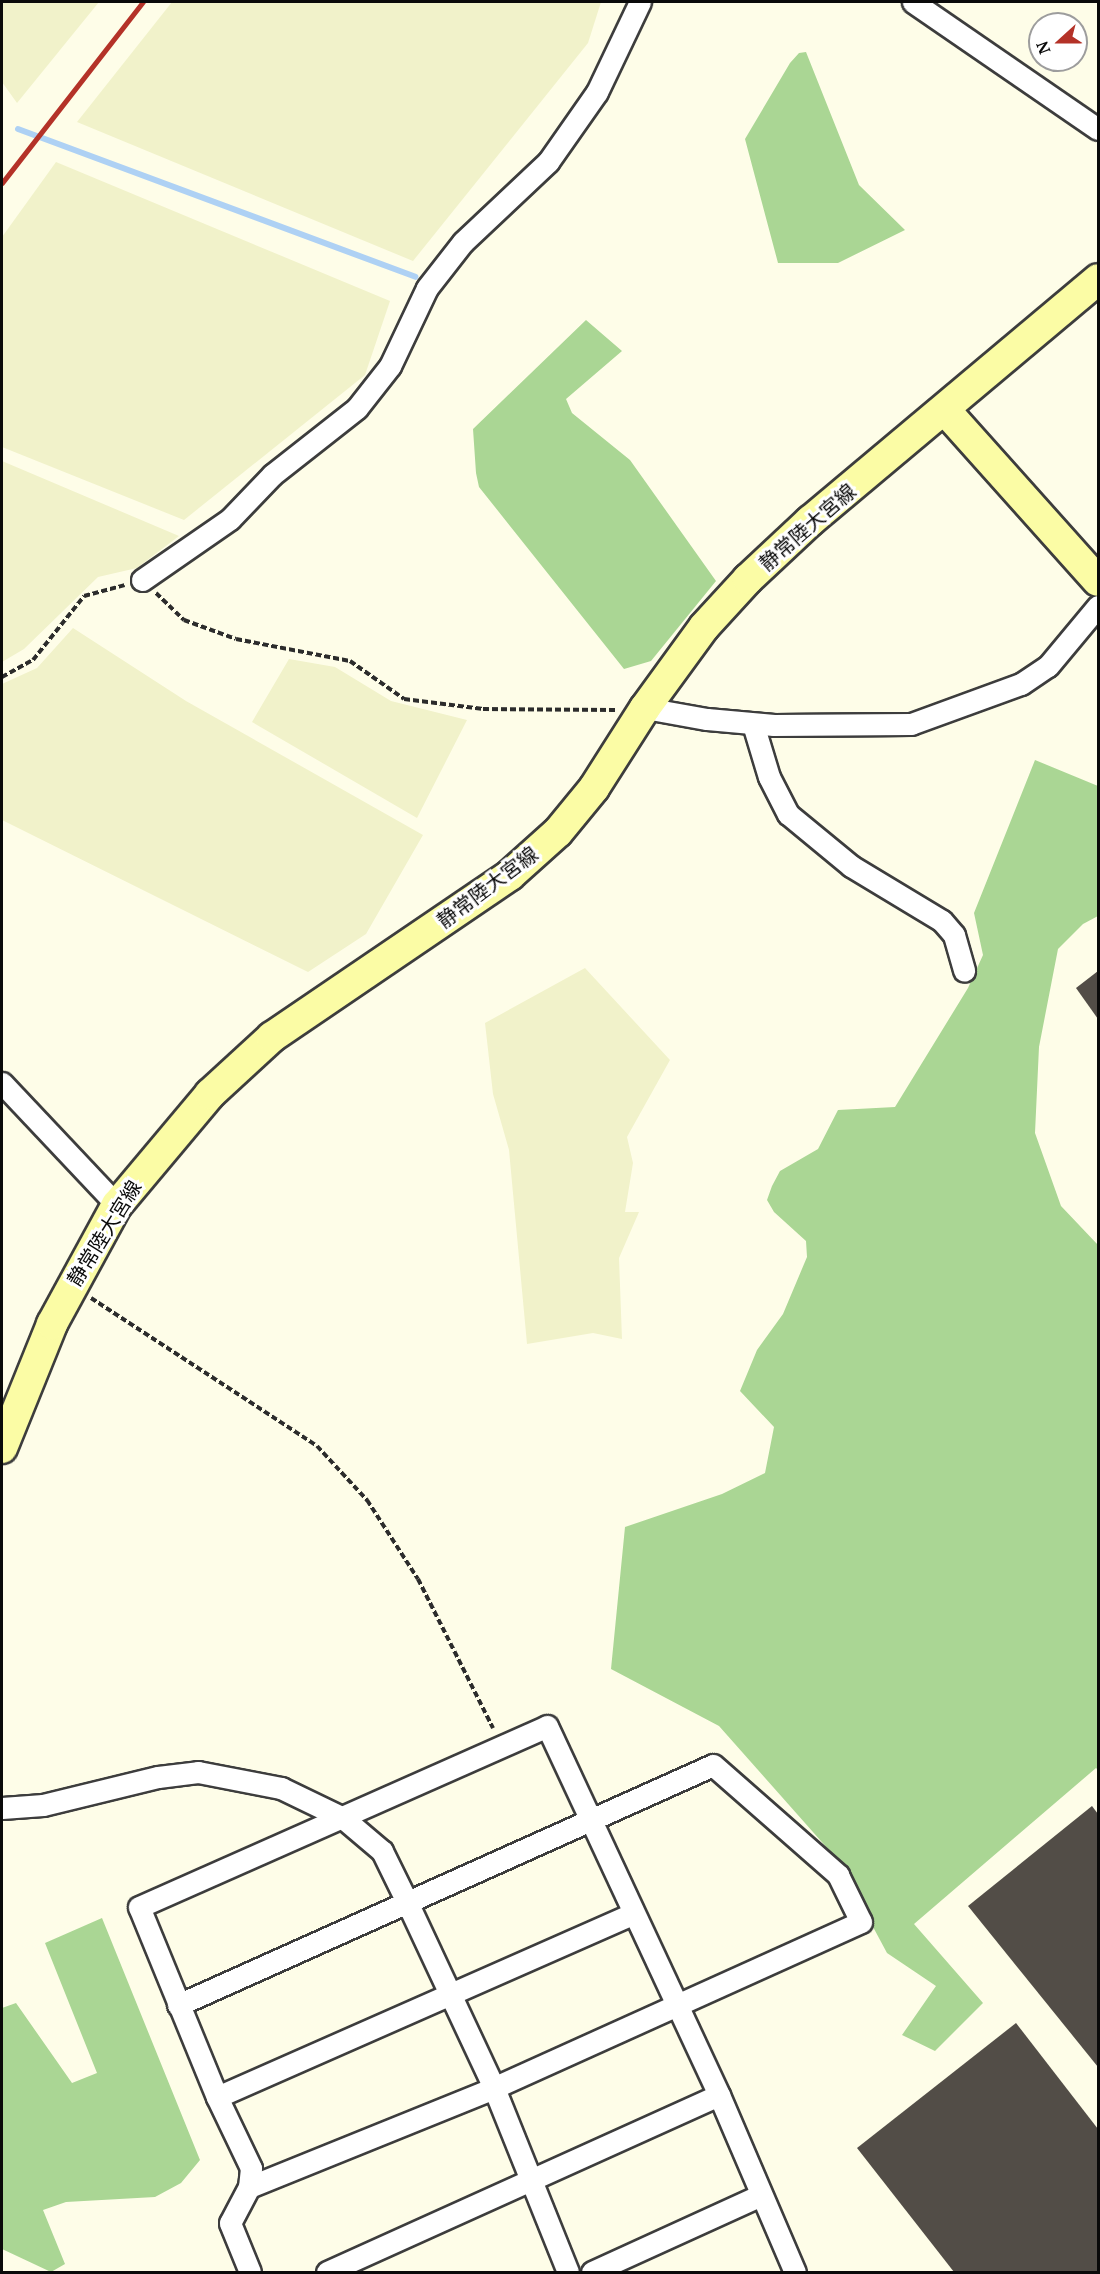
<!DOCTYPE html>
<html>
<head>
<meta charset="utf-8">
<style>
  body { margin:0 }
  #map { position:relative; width:1100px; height:2274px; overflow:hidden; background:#fefde8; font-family:"PT Serif","Noto Sans JP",serif }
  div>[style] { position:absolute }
  .farmland>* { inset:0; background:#f1f2ca }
  .forest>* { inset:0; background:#aad694 }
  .stream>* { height:6px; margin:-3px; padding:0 3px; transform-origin:3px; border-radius:3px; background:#aed1f4 }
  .building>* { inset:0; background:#524d47 }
  .path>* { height:4px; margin-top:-2px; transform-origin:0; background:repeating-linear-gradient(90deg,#2c2c2c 0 6px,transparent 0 9px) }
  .roads { filter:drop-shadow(2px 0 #3d3d3d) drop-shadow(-2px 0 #3d3d3d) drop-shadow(0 2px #3d3d3d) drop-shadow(0 -2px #3d3d3d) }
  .street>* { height:21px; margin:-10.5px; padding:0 10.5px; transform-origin:10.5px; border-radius:10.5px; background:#fff }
  .secondary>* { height:30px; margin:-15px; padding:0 15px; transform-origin:15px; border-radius:15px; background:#fbfca5 }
  .rail>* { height:4.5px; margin:-2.25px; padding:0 2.25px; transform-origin:2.25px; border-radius:2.25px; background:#b43228 }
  span { translate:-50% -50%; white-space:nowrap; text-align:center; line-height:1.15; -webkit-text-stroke:6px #fff; paint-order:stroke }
  .street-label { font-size:20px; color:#0a0a0a }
  .frame { position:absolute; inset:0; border:3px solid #0a0a0a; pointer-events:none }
  .north { position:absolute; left:1028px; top:12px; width:60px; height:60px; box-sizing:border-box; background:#fff; border:2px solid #9d9d9d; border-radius:50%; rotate:249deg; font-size:16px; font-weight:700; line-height:24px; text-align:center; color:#0a0a0a }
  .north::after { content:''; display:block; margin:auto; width:21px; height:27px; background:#b43228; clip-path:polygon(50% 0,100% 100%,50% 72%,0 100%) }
</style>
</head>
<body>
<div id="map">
  <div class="farmland">
    <i style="clip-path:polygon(2px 2px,99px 2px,17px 103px,2px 82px)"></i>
    <i style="clip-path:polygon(172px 2px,601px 2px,588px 43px,413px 261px,77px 122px)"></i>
    <i style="clip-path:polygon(56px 162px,390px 301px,365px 375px,184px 520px,2px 447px,2px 237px)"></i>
    <i style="clip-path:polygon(2px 461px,179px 536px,137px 568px,98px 577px,24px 649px,2px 662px)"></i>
    <i style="clip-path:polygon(73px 628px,186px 701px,423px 835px,366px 934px,308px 972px,2px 820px,2px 684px,37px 668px)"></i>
    <i style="clip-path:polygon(289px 659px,335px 667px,391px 701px,467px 720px,417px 818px,252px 722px)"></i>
    <i style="clip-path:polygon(585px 968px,670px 1060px,627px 1137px,633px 1163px,625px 1212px,639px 1212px,619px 1258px,622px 1339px,593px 1333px,527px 1344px,509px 1150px,493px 1094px,485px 1023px)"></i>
  </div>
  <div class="forest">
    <i style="clip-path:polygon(806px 52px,859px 185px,905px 230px,838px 263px,778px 263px,745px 139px,790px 63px,799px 53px)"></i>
    <i style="clip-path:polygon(586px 320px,622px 351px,566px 399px,572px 413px,630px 460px,716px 581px,651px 661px,624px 669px,479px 487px,476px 473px,473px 429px)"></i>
    <i style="clip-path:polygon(1035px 760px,1098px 786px,1098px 916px,1083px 924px,1058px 949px,1039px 1047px,1035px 1133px,1061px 1206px,1098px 1245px,1098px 1770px,1096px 1768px,914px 1924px,983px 2003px,935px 2051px,902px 2035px,936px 1986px,887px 1953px,836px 1858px,719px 1726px,611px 1669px,625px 1527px,722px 1494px,765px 1473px,774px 1427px,740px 1391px,757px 1350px,783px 1314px,807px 1257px,806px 1241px,774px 1212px,767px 1200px,772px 1186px,780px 1171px,818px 1149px,838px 1110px,895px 1107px,968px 988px,983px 955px,974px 913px)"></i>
    <i style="clip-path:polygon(102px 1918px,200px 2160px,181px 2183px,155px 2197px,66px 2202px,43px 2210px,65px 2264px,51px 2272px,2px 2249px,2px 2008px,16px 2003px,72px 2083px,97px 2073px,45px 1943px)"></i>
  </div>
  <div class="stream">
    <i style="left:18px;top:129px;width:424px;rotate:20.4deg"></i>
  </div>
  <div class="building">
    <i style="clip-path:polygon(1098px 971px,1098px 1019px,1076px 988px)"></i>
    <i style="clip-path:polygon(1092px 1806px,1098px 1814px,1098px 2067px,968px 1906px)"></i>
    <i style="clip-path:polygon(1016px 2023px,1098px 2129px,1098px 2272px,954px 2272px,857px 2148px)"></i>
  </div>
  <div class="path">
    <i style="left:156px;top:593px;width:39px;rotate:44deg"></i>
    <i style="left:184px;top:620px;width:55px;rotate:20.1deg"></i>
    <i style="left:236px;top:639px;width:116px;rotate:10.9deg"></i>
    <i style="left:350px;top:661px;width:66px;rotate:35.1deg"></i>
    <i style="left:404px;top:699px;width:80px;rotate:7.2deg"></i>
    <i style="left:483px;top:709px;width:132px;rotate:0.4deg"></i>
    <i style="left:2px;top:677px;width:35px;rotate:-29deg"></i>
    <i style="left:33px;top:660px;width:82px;rotate:-51.4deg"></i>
    <i style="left:84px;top:596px;width:42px;rotate:-15deg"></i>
    <i style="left:91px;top:1298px;width:270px;rotate:33.2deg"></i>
    <i style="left:317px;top:1446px;width:74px;rotate:47.2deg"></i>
    <i style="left:367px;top:1500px;width:94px;rotate:57.2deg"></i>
    <i style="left:418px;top:1579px;width:167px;rotate:63.3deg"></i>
  </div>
  <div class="roads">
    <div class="street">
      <i style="left:913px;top:2px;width:224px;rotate:34.5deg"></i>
      <i style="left:142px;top:580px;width:107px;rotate:-34.7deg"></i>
      <i style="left:230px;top:519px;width:61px;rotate:-46.3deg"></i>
      <i style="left:272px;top:475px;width:108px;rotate:-38.2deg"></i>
      <i style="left:357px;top:408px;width:53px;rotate:-51.8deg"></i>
      <i style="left:390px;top:366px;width:86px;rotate:-64.6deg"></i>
      <i style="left:427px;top:288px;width:58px;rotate:-52deg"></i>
      <i style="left:463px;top:242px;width:117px;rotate:-43.3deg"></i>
      <i style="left:548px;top:162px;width:85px;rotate:-55deg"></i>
      <i style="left:597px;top:92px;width:100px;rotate:-64.5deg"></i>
      <i style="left:645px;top:708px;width:63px;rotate:10.1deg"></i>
      <i style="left:707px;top:719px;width:67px;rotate:5.1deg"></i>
      <i style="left:774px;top:725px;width:137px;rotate:-0.4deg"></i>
      <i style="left:911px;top:724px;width:117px;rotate:-20deg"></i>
      <i style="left:1021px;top:684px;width:32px;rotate:-34deg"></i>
      <i style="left:1048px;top:666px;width:78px;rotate:-50.2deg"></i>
      <i style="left:753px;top:724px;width:55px;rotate:73.2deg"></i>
      <i style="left:769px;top:777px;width:42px;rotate:62.8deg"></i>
      <i style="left:788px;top:814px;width:82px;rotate:39.5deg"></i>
      <i style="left:851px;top:866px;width:106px;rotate:31.1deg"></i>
      <i style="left:942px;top:921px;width:18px;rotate:49deg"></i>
      <i style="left:954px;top:935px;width:37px;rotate:74deg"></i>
      <i style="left:2px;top:1083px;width:168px;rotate:46.7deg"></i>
      <i style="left:2px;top:1808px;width:41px;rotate:-4.2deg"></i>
      <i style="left:43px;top:1805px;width:118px;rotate:-13.7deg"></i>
      <i style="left:158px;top:1777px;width:40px;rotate:-7.1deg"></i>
      <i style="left:198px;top:1772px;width:85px;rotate:10.9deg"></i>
      <i style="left:281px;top:1788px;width:69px;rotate:25.8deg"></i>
      <i style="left:343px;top:1818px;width:51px;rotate:40.2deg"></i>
      <i style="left:382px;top:1851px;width:57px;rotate:63.9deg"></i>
      <i style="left:407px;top:1902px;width:205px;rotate:64.9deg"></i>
      <i style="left:494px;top:2088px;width:198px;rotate:68.1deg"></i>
      <i style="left:178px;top:2005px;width:586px;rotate:-24.16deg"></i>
      <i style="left:713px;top:1765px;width:167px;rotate:41.3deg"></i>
      <i style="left:838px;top:1875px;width:52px;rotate:63.9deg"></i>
      <i style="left:861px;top:1922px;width:403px;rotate:155.7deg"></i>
      <i style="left:494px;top:2088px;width:264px;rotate:158deg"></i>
      <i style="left:217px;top:2097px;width:454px;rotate:-23.8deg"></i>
      <i style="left:250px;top:2272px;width:53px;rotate:-112.2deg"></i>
      <i style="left:230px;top:2223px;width:41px;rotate:-62.2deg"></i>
      <i style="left:249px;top:2187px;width:19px;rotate:-84deg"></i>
      <i style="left:251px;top:2168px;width:79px;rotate:-115.6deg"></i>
      <i style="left:217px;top:2097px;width:205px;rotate:-112.3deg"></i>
      <i style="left:139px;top:1907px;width:446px;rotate:-23.9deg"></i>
      <i style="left:547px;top:1726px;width:407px;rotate:65deg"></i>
      <i style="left:719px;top:2095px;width:193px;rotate:66.8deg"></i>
      <i style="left:327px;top:2272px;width:430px;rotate:-24.3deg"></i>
      <i style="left:592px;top:2272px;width:183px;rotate:-24.5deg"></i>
    </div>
    <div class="secondary">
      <i style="left:945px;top:410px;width:229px;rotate:48.2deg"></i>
      <i style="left:2px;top:1448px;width:134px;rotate:-68deg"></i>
      <i style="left:52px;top:1324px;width:136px;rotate:-61.4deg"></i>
      <i style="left:117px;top:1205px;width:145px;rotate:-50deg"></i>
      <i style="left:210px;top:1094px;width:84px;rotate:-42.6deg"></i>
      <i style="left:272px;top:1037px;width:288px;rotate:-34.2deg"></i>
      <i style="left:510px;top:875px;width:64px;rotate:-41.9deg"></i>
      <i style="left:558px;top:832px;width:57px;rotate:-50.7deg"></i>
      <i style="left:594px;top:788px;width:95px;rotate:-57.5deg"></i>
      <i style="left:645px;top:708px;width:100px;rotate:-53.9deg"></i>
      <i style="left:704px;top:627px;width:65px;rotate:-47.5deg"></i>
      <i style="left:748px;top:579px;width:85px;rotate:-43.1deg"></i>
      <i style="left:810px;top:521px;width:376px;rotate:-40deg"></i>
    </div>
  </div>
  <div class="rail">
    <i style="left:2px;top:183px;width:229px;rotate:-52.1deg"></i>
  </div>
  <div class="street-label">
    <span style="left:807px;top:527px;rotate:-41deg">静常陸大宮線</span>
    <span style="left:487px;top:887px;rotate:-37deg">静常陸大宮線</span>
    <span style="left:104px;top:1233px;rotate:-58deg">静常陸大宮線</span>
  </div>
  <div class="frame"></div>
  <div class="north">N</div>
</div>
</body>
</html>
